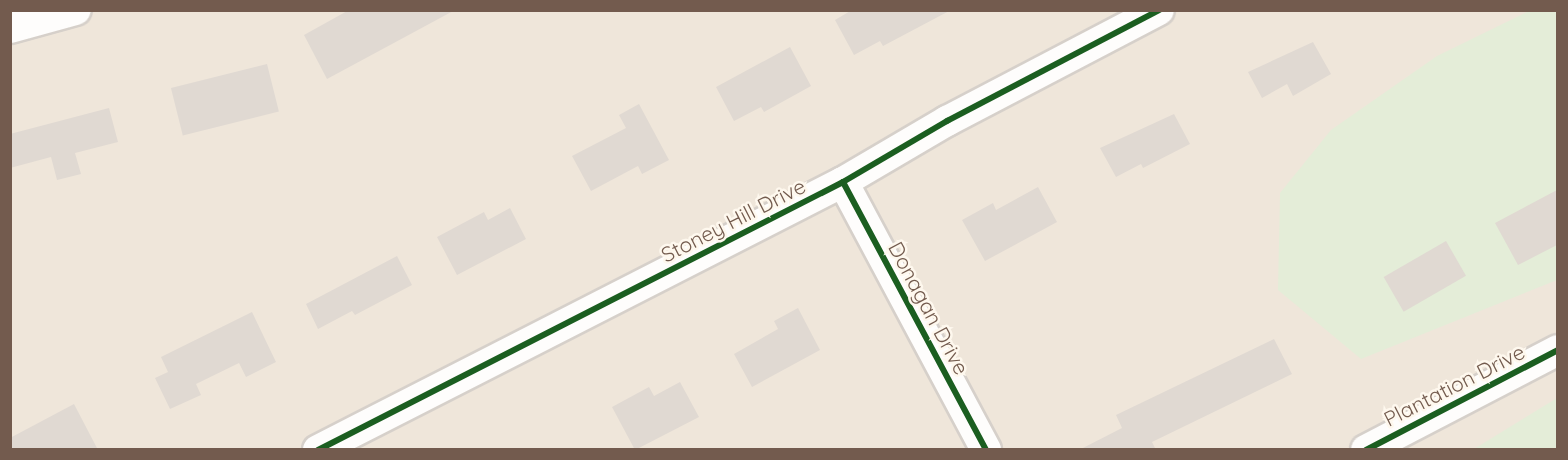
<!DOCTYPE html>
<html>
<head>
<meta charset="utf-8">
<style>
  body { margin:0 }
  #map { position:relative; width:1568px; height:460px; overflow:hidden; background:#f7f3ec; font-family:Quicksand,sans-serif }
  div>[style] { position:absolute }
  .residential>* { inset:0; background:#efe6da; transform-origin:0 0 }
  .green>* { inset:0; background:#e4edd8 }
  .building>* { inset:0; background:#e0d9d2; transform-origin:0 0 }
  .roads { filter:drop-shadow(2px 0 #d6d0ca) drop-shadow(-2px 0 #d6d0ca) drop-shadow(0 2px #d6d0ca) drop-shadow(0 -2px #d6d0ca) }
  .minor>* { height:30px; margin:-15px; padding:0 15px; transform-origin:15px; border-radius:15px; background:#fefdfc }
  .cycleway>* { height:6px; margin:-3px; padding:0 3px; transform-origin:3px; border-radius:3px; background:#1b5e20 }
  span { translate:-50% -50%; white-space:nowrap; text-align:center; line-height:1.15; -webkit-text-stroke:5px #fef8ee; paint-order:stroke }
  .street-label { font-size:21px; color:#735b4e }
  .frame { position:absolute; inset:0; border:12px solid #735b4e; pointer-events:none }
</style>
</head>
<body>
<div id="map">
  <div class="residential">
    <i style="left:10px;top:11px;width:1547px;height:438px"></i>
  </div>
  <div class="green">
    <i style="clip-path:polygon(1529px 11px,1557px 11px,1557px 280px,1361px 359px,1278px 290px,1280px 193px,1331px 130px,1437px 56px)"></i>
    <i style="clip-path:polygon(1557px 398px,1557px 449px,1474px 449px)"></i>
  </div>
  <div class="building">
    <i style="clip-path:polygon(349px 10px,455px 10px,327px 79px,304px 35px)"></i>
    <i style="clip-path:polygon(852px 10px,951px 10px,883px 46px,880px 41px,854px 55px,835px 20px)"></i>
    <i style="clip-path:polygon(1313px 42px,1331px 74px,1293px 96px,1287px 84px,1262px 98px,1248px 72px)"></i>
    <i style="clip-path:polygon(790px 47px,811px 86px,764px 112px,761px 107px,734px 121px,716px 87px)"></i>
    <i style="left:267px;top:64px;width:49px;height:99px;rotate:76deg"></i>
    <i style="clip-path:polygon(639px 104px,669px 160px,642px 174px,638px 166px,591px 191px,572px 156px,626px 128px,619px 115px)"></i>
    <i style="clip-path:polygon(109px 108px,118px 142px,75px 153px,81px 174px,57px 180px,51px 157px,10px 168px,10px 134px)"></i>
    <i style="clip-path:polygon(1174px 114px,1190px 144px,1143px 168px,1141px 164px,1116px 177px,1100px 148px)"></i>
    <i style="clip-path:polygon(1038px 187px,1057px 222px,985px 261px,962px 220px,993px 203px,996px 210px)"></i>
    <i style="clip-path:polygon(1557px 190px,1557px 245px,1518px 265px,1495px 223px)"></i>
    <i style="clip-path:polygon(510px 208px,526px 239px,457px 275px,437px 237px,484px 212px,488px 220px)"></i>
    <i style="left:1446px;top:241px;width:40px;height:72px;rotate:60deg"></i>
    <i style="clip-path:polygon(397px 256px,412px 285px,355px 315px,352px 311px,318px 329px,306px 304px)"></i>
    <i style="clip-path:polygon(798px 308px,820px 350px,752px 387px,734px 354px,778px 329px,774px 321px)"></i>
    <i style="clip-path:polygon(252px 312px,276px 362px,246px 377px,239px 363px,196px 384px,201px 395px,170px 409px,155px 378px,168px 372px,161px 357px)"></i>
    <i style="clip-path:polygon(1274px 339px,1292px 374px,1152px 442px,1156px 450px,1079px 450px,1122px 428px,1116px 415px)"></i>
    <i style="clip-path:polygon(680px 382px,699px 417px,635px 450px,612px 407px,649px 387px,654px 396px)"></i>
    <i style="clip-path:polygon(74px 404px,98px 450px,10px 450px,10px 438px)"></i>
  </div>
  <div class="roads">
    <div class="minor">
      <i style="left:10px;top:28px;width:68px;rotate:-15.3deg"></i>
      <i style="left:843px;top:182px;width:304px;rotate:61.9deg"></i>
      <i style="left:318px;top:450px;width:589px;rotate:-27.04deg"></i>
      <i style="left:843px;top:182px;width:121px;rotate:-30.4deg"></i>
      <i style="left:947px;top:121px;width:239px;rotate:-27.6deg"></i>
      <i style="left:1366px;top:450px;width:216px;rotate:-27.5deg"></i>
    </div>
  </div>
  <div class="cycleway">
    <i style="left:843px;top:182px;width:304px;rotate:61.9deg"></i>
    <i style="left:318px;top:450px;width:589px;rotate:-27.04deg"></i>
    <i style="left:843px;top:182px;width:121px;rotate:-30.4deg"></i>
    <i style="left:947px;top:121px;width:239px;rotate:-27.6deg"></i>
    <i style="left:1366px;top:450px;width:216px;rotate:-27.5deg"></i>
  </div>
  <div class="street-label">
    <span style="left:733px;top:220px;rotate:-27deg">Stoney Hill Drive</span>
    <span style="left:929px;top:308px;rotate:62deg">Donagan Drive</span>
    <span style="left:1454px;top:385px;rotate:-27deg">Plantation Drive</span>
  </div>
  <div class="frame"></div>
</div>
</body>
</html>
